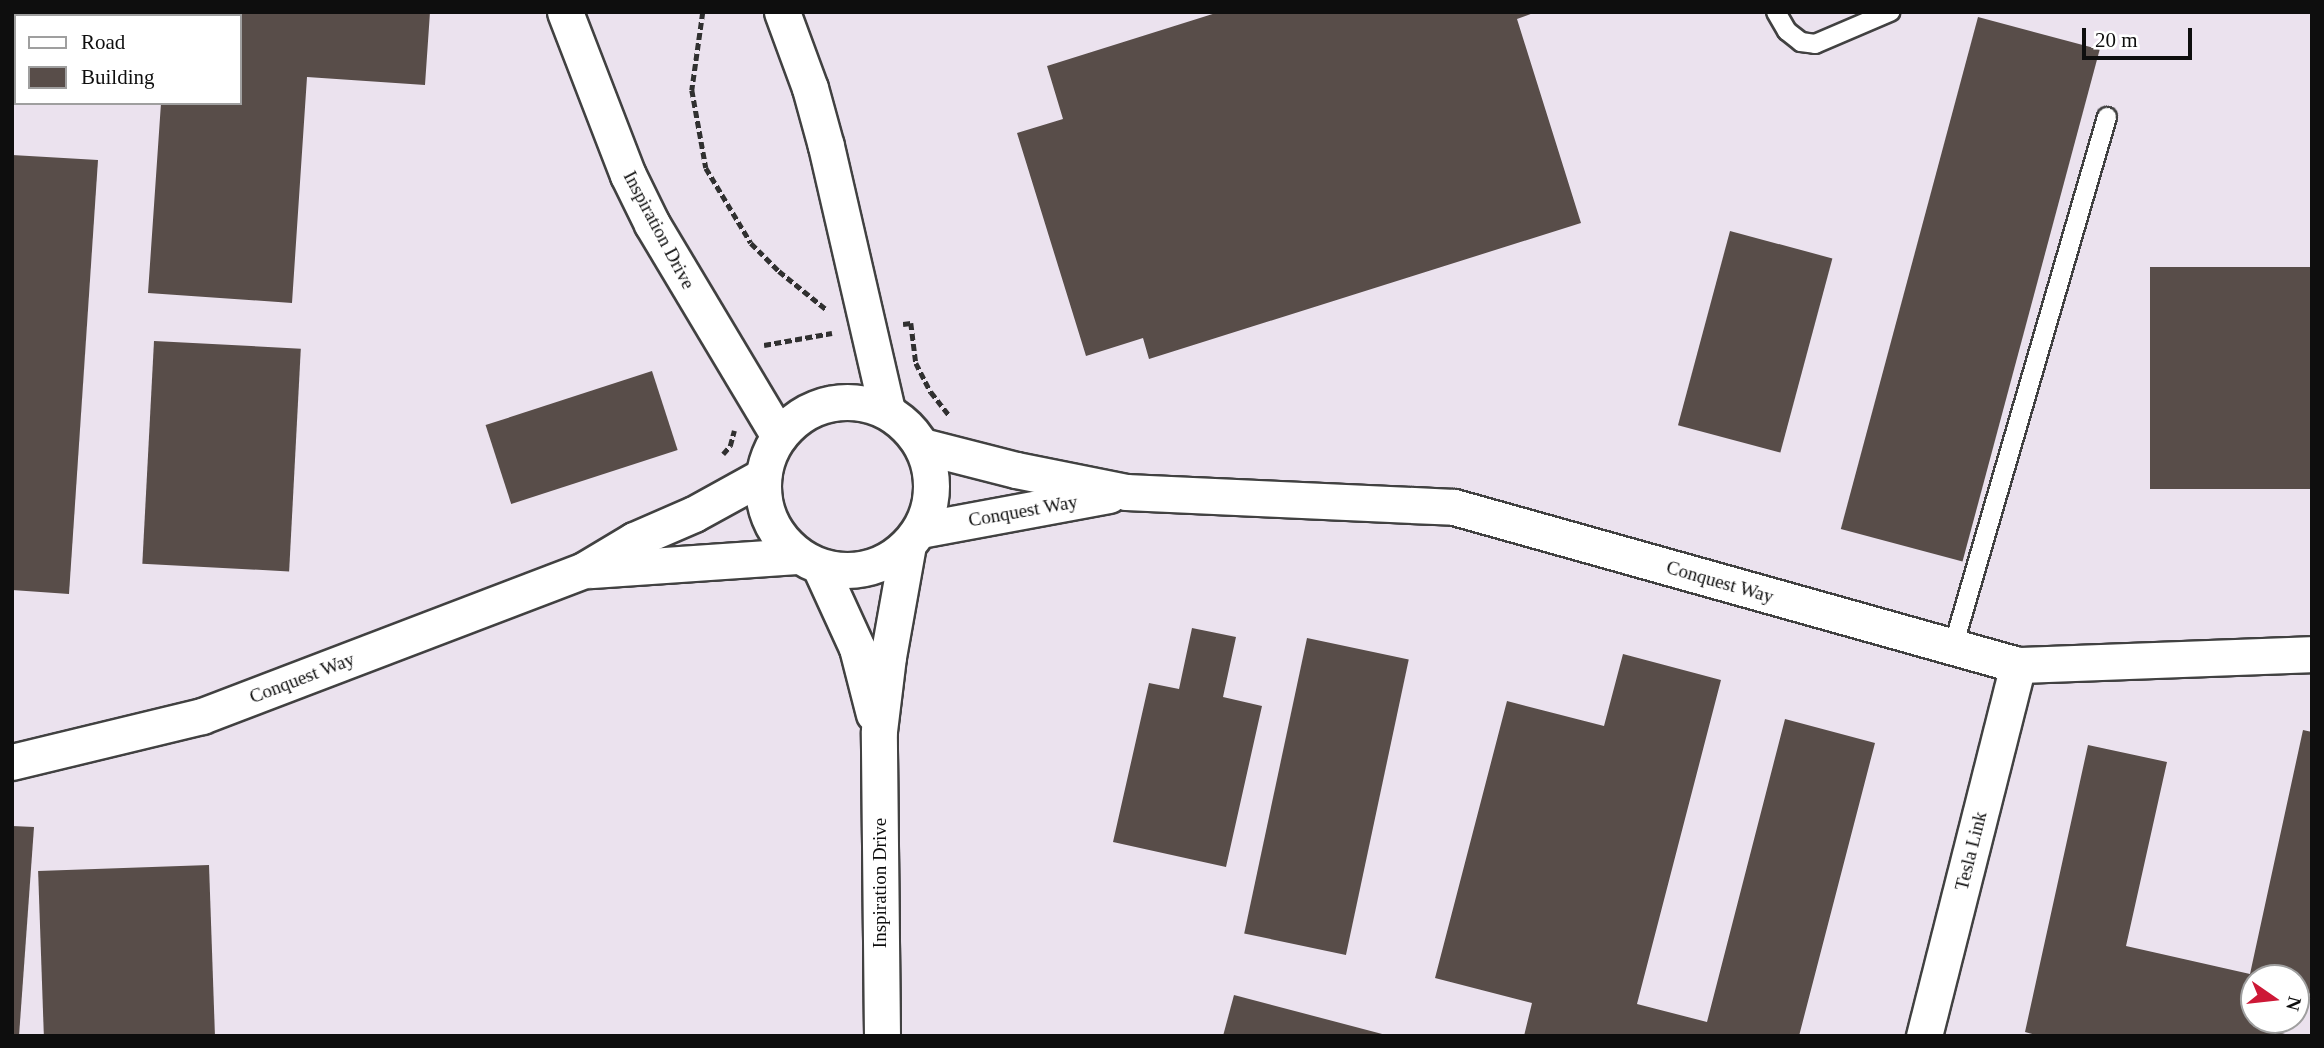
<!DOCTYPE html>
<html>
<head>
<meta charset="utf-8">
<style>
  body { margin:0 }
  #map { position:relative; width:2324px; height:1048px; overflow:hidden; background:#fffaef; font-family:"Times New Roman",serif }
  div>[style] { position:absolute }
  .industrial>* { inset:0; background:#ebe2ee }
  .building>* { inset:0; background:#584d49; transform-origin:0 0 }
  .path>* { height:4.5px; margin-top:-2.25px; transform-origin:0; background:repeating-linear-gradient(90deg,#303030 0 7px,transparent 0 10.5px) }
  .roads { filter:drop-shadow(2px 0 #414141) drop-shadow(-2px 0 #414141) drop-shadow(0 2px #414141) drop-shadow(0 -2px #414141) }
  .service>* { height:18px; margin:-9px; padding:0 9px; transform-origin:9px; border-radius:9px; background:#fff }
  .minor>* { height:35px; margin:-17.5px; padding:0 17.5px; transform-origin:17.5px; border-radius:17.5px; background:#fff }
  .minor>.ring { margin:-17.5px; padding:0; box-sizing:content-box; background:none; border:35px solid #fff; border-radius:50% }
  span { translate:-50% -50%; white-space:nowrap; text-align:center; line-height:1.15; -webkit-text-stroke:7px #fff; paint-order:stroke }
  .street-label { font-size:19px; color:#0e0e0e }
  .frame { position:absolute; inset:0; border:14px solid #0e0e0e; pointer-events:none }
  .legend { position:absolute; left:14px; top:14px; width:228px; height:91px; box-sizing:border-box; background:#fff; border:2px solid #9f9f9f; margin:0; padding:9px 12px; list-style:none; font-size:21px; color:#0e0e0e }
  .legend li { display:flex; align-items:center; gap:14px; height:35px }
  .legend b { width:35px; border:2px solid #9f9f9f }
  .north { position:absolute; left:2240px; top:964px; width:70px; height:70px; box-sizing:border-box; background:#fff; border:2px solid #9f9f9f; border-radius:50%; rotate:104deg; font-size:19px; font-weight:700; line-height:28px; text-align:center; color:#0e0e0e }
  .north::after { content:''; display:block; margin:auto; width:24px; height:32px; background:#cd1836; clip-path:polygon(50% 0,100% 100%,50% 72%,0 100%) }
  .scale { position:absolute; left:2082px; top:28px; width:110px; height:32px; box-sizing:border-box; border:4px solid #0e0e0e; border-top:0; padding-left:9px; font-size:21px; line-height:24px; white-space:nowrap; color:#0e0e0e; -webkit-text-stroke:5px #fff; paint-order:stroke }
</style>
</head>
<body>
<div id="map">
  <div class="industrial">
    <i style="clip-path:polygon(evenodd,12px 12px,2312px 12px,2312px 1036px,12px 1036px,12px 12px,16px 16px,240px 16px,240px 103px,16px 103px,16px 16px,12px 12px,2254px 978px,2296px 978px,2296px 1020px,2254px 1020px,2254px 978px)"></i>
  </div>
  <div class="building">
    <i style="clip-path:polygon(12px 12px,430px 12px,425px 85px,307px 77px,292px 303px,148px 293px,161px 103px,240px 103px,240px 16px,16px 16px,16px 79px,12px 78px)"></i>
    <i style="clip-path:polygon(1219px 12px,1536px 12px,1517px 19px,1581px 223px,1149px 359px,1143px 338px,1086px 356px,1017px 133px,1063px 119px,1047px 66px)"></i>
    <i style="left:1978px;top:17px;width:126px;height:530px;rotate:15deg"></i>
    <i style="clip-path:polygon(12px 155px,98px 160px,69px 594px,12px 590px)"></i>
    <i style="left:1730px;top:231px;width:106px;height:201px;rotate:15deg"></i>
    <i style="left:2150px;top:267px;width:162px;height:222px"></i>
    <i style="left:154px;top:341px;width:147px;height:223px;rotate:3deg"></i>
    <i style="left:652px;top:371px;width:83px;height:175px;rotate:72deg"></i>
    <i style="clip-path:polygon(1192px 628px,1236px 637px,1223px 697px,1262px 706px,1226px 867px,1113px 842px,1149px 683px,1179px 689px)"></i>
    <i style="left:1307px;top:638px;width:104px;height:302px;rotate:12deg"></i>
    <i style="clip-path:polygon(1623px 654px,1721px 680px,1637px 1004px,1707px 1022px,1785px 719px,1875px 743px,1799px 1036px,1524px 1036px,1532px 1003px,1435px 978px,1507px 701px,1604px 726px)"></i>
    <i style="clip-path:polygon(2303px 730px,2312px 732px,2312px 994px,2296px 991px,2296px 978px,2254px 978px,2253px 1026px,2293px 1036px,2039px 1036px,2025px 1032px,2088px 745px,2167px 762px,2126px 946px,2250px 974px)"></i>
    <i style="clip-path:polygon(12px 826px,34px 827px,19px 1036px,12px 1036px)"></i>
    <i style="left:209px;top:865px;width:171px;height:171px;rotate:88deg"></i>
    <i style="clip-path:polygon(1234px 995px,1386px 1035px,1386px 1036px,1223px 1036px)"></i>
  </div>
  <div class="path">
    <i style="left:703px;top:12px;width:79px;rotate:98deg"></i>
    <i style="left:692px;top:90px;width:79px;rotate:79.8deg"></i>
    <i style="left:706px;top:168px;width:87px;rotate:59deg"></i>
    <i style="left:751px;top:243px;width:40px;rotate:45deg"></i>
    <i style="left:779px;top:271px;width:60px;rotate:39deg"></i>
    <i style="left:903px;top:324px;width:8px;rotate:-7deg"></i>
    <i style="left:911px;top:323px;width:40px;rotate:82.9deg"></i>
    <i style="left:916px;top:363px;width:33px;rotate:63deg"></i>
    <i style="left:931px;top:392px;width:29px;rotate:52deg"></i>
    <i style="left:764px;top:345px;width:69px;rotate:-10deg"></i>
    <i style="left:723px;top:454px;width:11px;rotate:-49deg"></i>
    <i style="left:730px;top:446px;width:16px;rotate:-75deg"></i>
  </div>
  <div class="roads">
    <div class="service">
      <i style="left:1776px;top:12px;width:22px;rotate:60deg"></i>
      <i style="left:1787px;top:31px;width:18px;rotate:38deg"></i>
      <i style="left:1801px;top:42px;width:14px;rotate:8deg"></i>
      <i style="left:1815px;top:44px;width:82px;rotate:-23.1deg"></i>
      <i style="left:1953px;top:647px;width:552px;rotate:-73.8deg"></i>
    </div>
    <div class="minor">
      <i style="left:565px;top:12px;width:175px;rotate:68.9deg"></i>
      <i style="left:628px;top:175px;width:55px;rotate:63.9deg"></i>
      <i style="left:652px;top:224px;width:247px;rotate:59.1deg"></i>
      <i style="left:782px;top:12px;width:81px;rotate:69.8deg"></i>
      <i style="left:810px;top:88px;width:60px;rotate:74.6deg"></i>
      <i style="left:826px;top:146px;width:272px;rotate:77deg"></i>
      <i class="ring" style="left:763px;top:402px;width:133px;height:133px"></i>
      <i style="left:922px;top:446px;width:97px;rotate:14.3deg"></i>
      <i style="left:1016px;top:470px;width:112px;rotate:11.3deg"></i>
      <i style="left:1126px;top:492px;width:328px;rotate:2.6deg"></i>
      <i style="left:1454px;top:507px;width:586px;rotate:15.65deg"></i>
      <i style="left:2018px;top:665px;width:294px;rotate:-2.1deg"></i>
      <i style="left:920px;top:530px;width:192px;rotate:-10.5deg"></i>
      <i style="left:820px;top:567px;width:89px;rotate:65.4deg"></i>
      <i style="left:857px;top:648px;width:68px;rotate:75.6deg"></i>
      <i style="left:591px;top:570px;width:207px;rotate:-3.9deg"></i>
      <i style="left:12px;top:762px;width:195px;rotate:-13.6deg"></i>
      <i style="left:202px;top:716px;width:409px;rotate:-20.9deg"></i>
      <i style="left:584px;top:570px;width:58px;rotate:-31deg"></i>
      <i style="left:634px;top:540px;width:65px;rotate:-23.4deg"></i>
      <i style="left:694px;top:514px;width:79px;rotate:-28.8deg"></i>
      <i style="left:882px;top:1036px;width:305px;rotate:-90.6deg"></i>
      <i style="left:879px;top:731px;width:75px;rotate:-83.1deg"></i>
      <i style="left:888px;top:657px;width:114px;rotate:-79.9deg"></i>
      <i style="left:1924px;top:1036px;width:383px;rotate:-75.8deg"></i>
    </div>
  </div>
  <div class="street-label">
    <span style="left:659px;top:230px;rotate:62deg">Inspiration Drive</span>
    <span style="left:1023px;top:511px;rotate:-10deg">Conquest Way</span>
    <span style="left:1720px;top:582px;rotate:16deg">Conquest Way</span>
    <span style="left:302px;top:678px;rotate:-21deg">Conquest Way</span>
    <span style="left:1971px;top:851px;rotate:-76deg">Tesla Link</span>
    <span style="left:880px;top:883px;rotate:-90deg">Inspiration Drive</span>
  </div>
  <div class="frame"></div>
  <ul class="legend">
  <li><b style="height:9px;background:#fff"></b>Road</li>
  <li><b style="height:19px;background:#584d49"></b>Building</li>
  </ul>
  <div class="north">N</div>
  <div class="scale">20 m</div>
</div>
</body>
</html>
